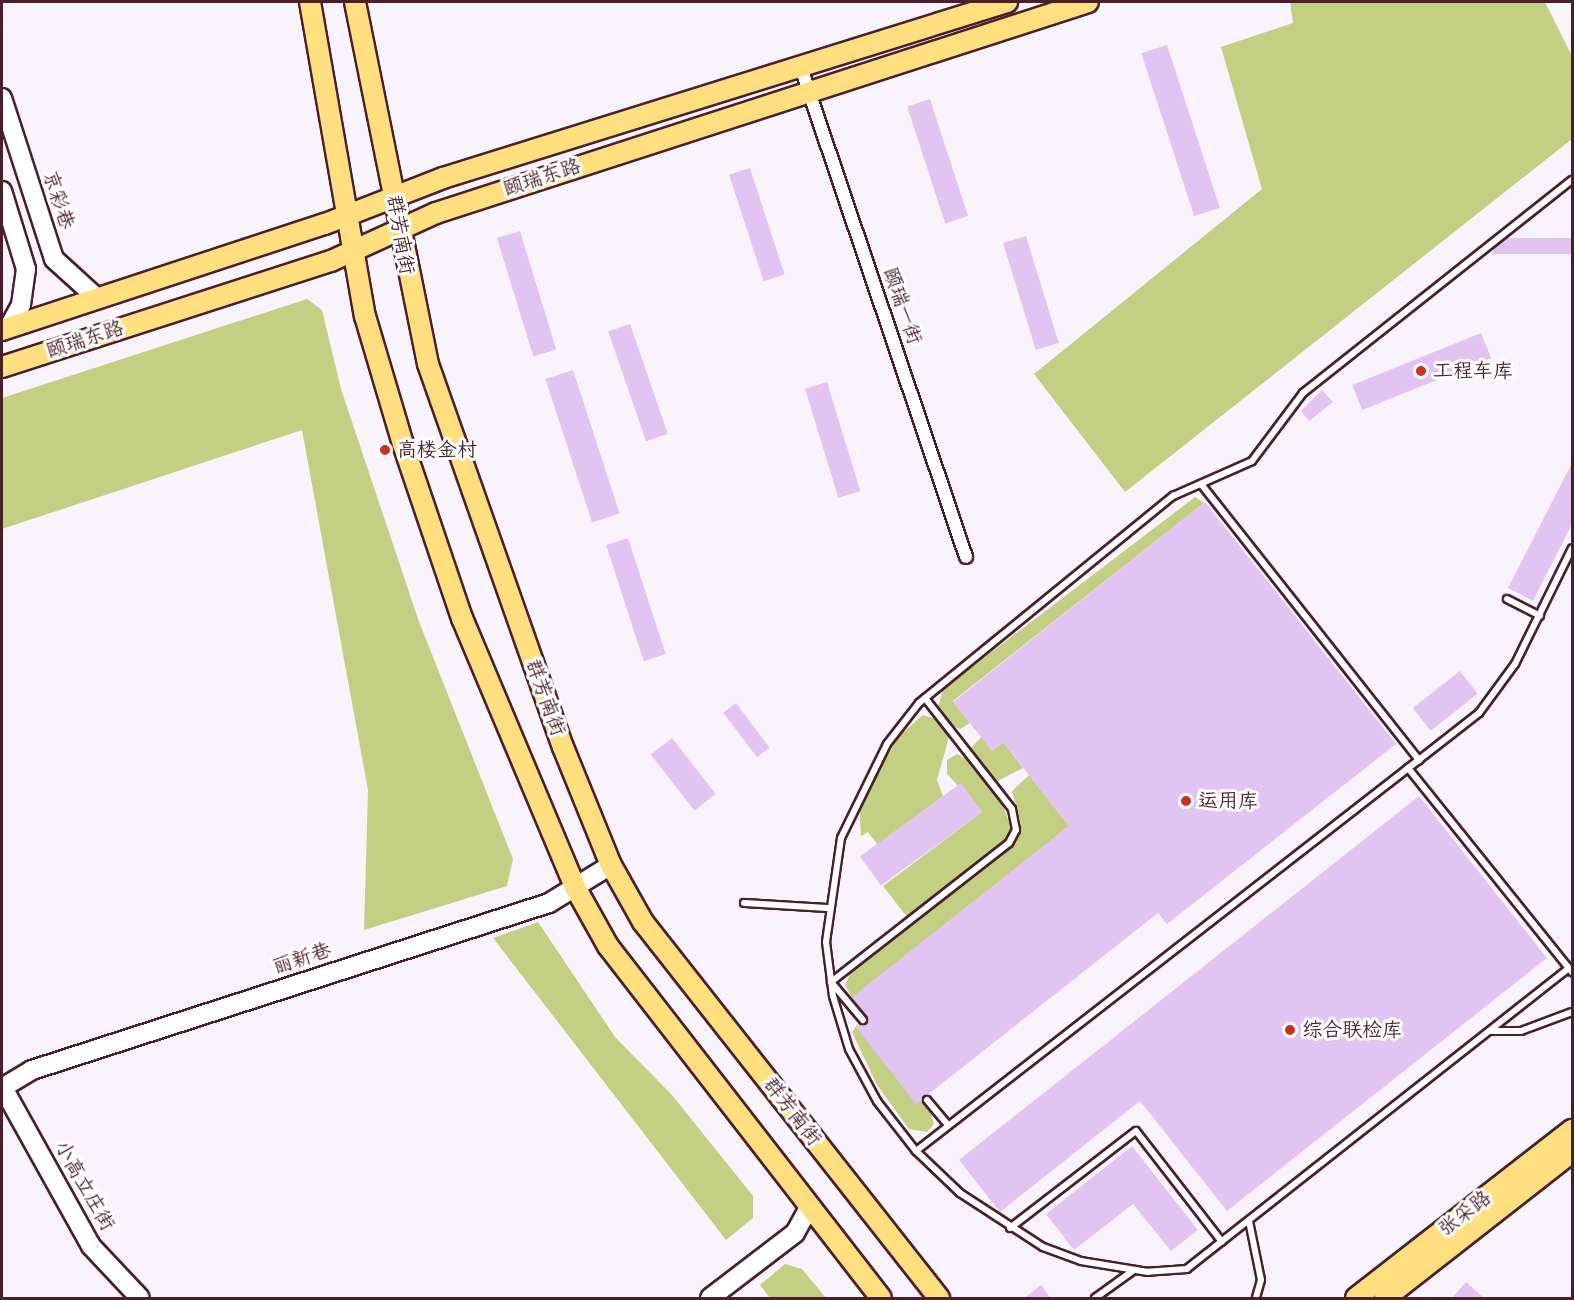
<!DOCTYPE html>
<html>
<head>
<meta charset="utf-8">
<style>
  body { margin:0 }
  #map { position:relative; width:1574px; height:1300px; overflow:hidden; background:#f9f3fc; font-family:Mynerve,"LXGW WenKai TC",sans-serif }
  div>[style] { position:absolute }
  .green>* { inset:0; background:#c3d084 }
  .building>* { inset:0; background:#e1c4f2; transform-origin:0 0 }
  .roads { filter:drop-shadow(2px 0 #4a1f2b) drop-shadow(-2px 0 #4a1f2b) drop-shadow(0 2px #4a1f2b) drop-shadow(0 -2px #4a1f2b) }
  .lane>* { height:6px; margin:-3px; padding:0 3px; transform-origin:3px; border-radius:3px; background:#fff }
  .street>* { height:12px; margin:-6px; padding:0 6px; transform-origin:6px; border-radius:6px; background:#fff }
  .secondary>* { height:18px; margin:-9px; padding:0 9px; transform-origin:9px; border-radius:9px; background:#fff }
  .primary>* { height:20px; margin:-10px; padding:0 10px; transform-origin:10px; border-radius:10px; background:#ffdf80 }
  .dots>* { width:16px; height:16px; translate:-50% -50%; box-sizing:border-box; border:3px solid #fff; border-radius:50% }
  span { translate:-50% -50%; white-space:nowrap; text-align:center; line-height:1.15; -webkit-text-stroke:6px #fff; paint-order:stroke }
  .street-label { font-size:20px; color:#4a1f2b }
  .poi-label { font-size:20px; color:#4a1f2b }
  .left { translate:0 -50%; text-align:left }
  .frame { position:absolute; inset:0; border:3px solid #4a1f2b; pointer-events:none }
</style>
</head>
<body>
<div id="map">
  <div class="green">
    <i style="clip-path:polygon(1290px 2px,1545px 2px,1572px 56px,1572px 139px,1125px 492px,1034px 374px,1262px 189px,1221px 47px,1293px 23px)"></i>
    <i style="clip-path:polygon(307px 299px,322px 310px,341px 389px,418px 619px,513px 859px,507px 886px,364px 930px,368px 790px,302px 430px,2px 529px,2px 398px)"></i>
    <i style="clip-path:polygon(1195px 497px,1204px 503px,953px 701px,970px 723px,960px 729px,953px 726px,938px 707px,943px 689px)"></i>
    <i style="clip-path:polygon(923px 715px,936px 719px,949px 737px,937px 780px,943px 796px,878px 845px,868px 832px,861px 836px,859px 804px,899px 736px)"></i>
    <i style="clip-path:polygon(981px 737px,992px 751px,1003px 742px,1023px 768px,996px 782px,970px 749px)"></i>
    <i style="clip-path:polygon(957px 754px,968px 760px,1001px 802px,1012px 829px,1000px 845px,907px 917px,883px 886px,982px 812px,947px 774px,947px 760px)"></i>
    <i style="clip-path:polygon(1029px 775px,1069px 826px,852px 998px,845px 985px,851px 972px,1013px 846px,1021px 823px,1012px 791px)"></i>
    <i style="clip-path:polygon(538px 922px,615px 1037px,672px 1095px,753px 1196px,753px 1218px,726px 1240px,493px 938px)"></i>
    <i style="clip-path:polygon(860px 1021px,857px 1027px,930px 1110px,934px 1124px,927px 1132px,909px 1129px,877px 1085px,852px 1032px)"></i>
    <i style="clip-path:polygon(785px 1264px,802px 1269px,826px 1298px,770px 1298px,760px 1285px)"></i>
  </div>
  <div class="building">
    <i style="left:1167px;top:45px;width:171px;height:27px;rotate:72deg"></i>
    <i style="left:930px;top:99px;width:123px;height:24px;rotate:72deg"></i>
    <i style="left:750px;top:168px;width:112px;height:22px;rotate:72deg"></i>
    <i style="left:520px;top:231px;width:124px;height:24px;rotate:73deg"></i>
    <i style="left:1026px;top:236px;width:112px;height:24px;rotate:73deg"></i>
    <i style="left:1572px;top:238px;width:16px;height:79px;rotate:90deg"></i>
    <i style="left:630px;top:324px;width:116px;height:23px;rotate:71deg"></i>
    <i style="left:1481px;top:333px;width:27px;height:139px;rotate:68deg"></i>
    <i style="left:573px;top:370px;width:151px;height:29px;rotate:72deg"></i>
    <i style="left:827px;top:382px;width:114px;height:23px;rotate:73deg"></i>
    <i style="clip-path:polygon(1322px 390px,1333px 402px,1309px 421px,1301px 411px)"></i>
    <i style="clip-path:polygon(1572px 463px,1572px 524px,1533px 601px,1508px 588px)"></i>
    <i style="clip-path:polygon(1205px 502px,1396px 744px,1167px 924px,1158px 913px,916px 1104px,856px 1027px,868px 1020px,851px 998px,1069px 826px,1003px 742px,992px 751px,953px 702px)"></i>
    <i style="left:628px;top:538px;width:122px;height:23px;rotate:72deg"></i>
    <i style="left:1460px;top:671px;width:29px;height:60px;rotate:52deg"></i>
    <i style="left:736px;top:703px;width:56px;height:16px;rotate:53deg"></i>
    <i style="left:672px;top:738px;width:71px;height:27px;rotate:52deg"></i>
    <i style="left:961px;top:783px;width:36px;height:125px;rotate:54deg"></i>
    <i style="clip-path:polygon(1419px 796px,1547px 958px,1227px 1211px,1140px 1101px,1000px 1212px,959px 1160px)"></i>
    <i style="clip-path:polygon(1132px 1146px,1198px 1230px,1171px 1251px,1133px 1204px,1074px 1250px,1046px 1214px)"></i>
    <i style="clip-path:polygon(1466px 1282px,1485px 1299px,1451px 1299px)"></i>
    <i style="clip-path:polygon(1041px 1285px,1051px 1299px,1023px 1299px)"></i>
  </div>
  <div class="roads">
    <div class="lane">
      <i style="left:1201px;top:484px;width:352px;rotate:51.7deg"></i>
      <i style="left:1507px;top:599px;width:37px;rotate:27deg"></i>
      <i style="left:1408px;top:768px;width:262px;rotate:51.2deg"></i>
      <i style="left:744px;top:903px;width:84px;rotate:3.4deg"></i>
      <i style="left:1569px;top:968px;width:486px;rotate:141.8deg"></i>
      <i style="left:1187px;top:1269px;width:39px;rotate:176deg"></i>
      <i style="left:1148px;top:1272px;width:68px;rotate:-170.7deg"></i>
      <i style="left:1081px;top:1261px;width:40px;rotate:-159.8deg"></i>
      <i style="left:1043px;top:1247px;width:99px;rotate:-147deg"></i>
      <i style="left:960px;top:1193px;width:61px;rotate:-136.3deg"></i>
      <i style="left:916px;top:1151px;width:63px;rotate:-128deg"></i>
      <i style="left:877px;top:1101px;width:59px;rotate:-118.3deg"></i>
      <i style="left:849px;top:1049px;width:55px;rotate:-106.8deg"></i>
      <i style="left:833px;top:996px;width:54px;rotate:-97.4deg"></i>
      <i style="left:826px;top:942px;width:105px;rotate:-81.8deg"></i>
      <i style="left:841px;top:838px;width:105px;rotate:-63.9deg"></i>
      <i style="left:887px;top:744px;width:52px;rotate:-52deg"></i>
      <i style="left:919px;top:703px;width:328px;rotate:-39.2deg"></i>
      <i style="left:1173px;top:496px;width:86px;rotate:-23.9deg"></i>
      <i style="left:1252px;top:461px;width:85px;rotate:-53.1deg"></i>
      <i style="left:1303px;top:393px;width:343px;rotate:-38.4deg"></i>
      <i style="left:863px;top:1020px;width:50px;rotate:-130.1deg"></i>
      <i style="left:831px;top:982px;width:226px;rotate:-38deg"></i>
      <i style="left:1009px;top:843px;width:15px;rotate:-62deg"></i>
      <i style="left:1016px;top:830px;width:21px;rotate:-101deg"></i>
      <i style="left:1012px;top:809px;width:141px;rotate:-128.1deg"></i>
      <i style="left:1490px;top:1031px;width:31px"></i>
      <i style="left:1521px;top:1031px;width:54px;rotate:-20.4deg"></i>
      <i style="left:927px;top:1100px;width:33px;rotate:50deg"></i>
      <i style="left:916px;top:1151px;width:713px;rotate:-37.88deg"></i>
      <i style="left:1479px;top:713px;width:61px;rotate:-53.7deg"></i>
      <i style="left:1515px;top:664px;width:129px;rotate:-63.8deg"></i>
      <i style="left:1249px;top:1221px;width:60px;rotate:78.5deg"></i>
      <i style="left:1261px;top:1280px;width:19px;rotate:106deg"></i>
      <i style="left:1010px;top:1228px;width:159px;rotate:-37.6deg"></i>
      <i style="left:1136px;top:1131px;width:140px;rotate:52.2deg"></i>
      <i style="left:1095px;top:1298px;width:48px;rotate:-35.7deg"></i>
    </div>
    <div class="street">
      <i style="left:801px;top:68px;width:516px;rotate:71.35deg"></i>
    </div>
    <div class="secondary">
      <i style="left:2px;top:98px;width:169px;rotate:72.1deg"></i>
      <i style="left:54px;top:259px;width:59px;rotate:42.3deg"></i>
      <i style="left:2px;top:191px;width:82px;rotate:72.9deg"></i>
      <i style="left:26px;top:269px;width:36px;rotate:98deg"></i>
      <i style="left:21px;top:305px;width:26px;rotate:119deg"></i>
      <i style="left:2px;top:1086px;width:183px;rotate:60.9deg"></i>
      <i style="left:91px;top:1246px;width:71px;rotate:46.7deg"></i>
      <i style="left:2px;top:1088px;width:35px;rotate:-31deg"></i>
      <i style="left:32px;top:1070px;width:543px;rotate:-17.9deg"></i>
      <i style="left:549px;top:903px;width:73px;rotate:-31.5deg"></i>
      <i style="left:710px;top:1298px;width:107px;rotate:-37.4deg"></i>
      <i style="left:795px;top:1233px;width:29px;rotate:-61deg"></i>
    </div>
    <div class="primary">
      <i style="left:310px;top:2px;width:319px;rotate:80.1deg"></i>
      <i style="left:365px;top:316px;width:134px;rotate:73.5deg"></i>
      <i style="left:403px;top:444px;width:184px;rotate:71.3deg"></i>
      <i style="left:462px;top:618px;width:292px;rotate:67.2deg"></i>
      <i style="left:575px;top:887px;width:68px;rotate:60.8deg"></i>
      <i style="left:608px;top:946px;width:445px;rotate:52.2deg"></i>
      <i style="left:355px;top:2px;width:369px;rotate:78.6deg"></i>
      <i style="left:428px;top:364px;width:406px;rotate:70.6deg"></i>
      <i style="left:563px;top:747px;width:127px;rotate:67.9deg"></i>
      <i style="left:611px;top:865px;width:65px;rotate:60.7deg"></i>
      <i style="left:643px;top:922px;width:479px;rotate:51.8deg"></i>
      <i style="left:2px;top:330px;width:340px;rotate:-18.2deg"></i>
      <i style="left:325px;top:224px;width:127px;rotate:-21.3deg"></i>
      <i style="left:443px;top:178px;width:591px;rotate:-17.33deg"></i>
      <i style="left:2px;top:367px;width:346px;rotate:-17.9deg"></i>
      <i style="left:331px;top:261px;width:115px;rotate:-24.6deg"></i>
      <i style="left:436px;top:213px;width:685px;rotate:-17.93deg"></i>
      <i style="left:1356px;top:1298px;width:274px;rotate:-37.9deg"></i>
      <i style="left:1385px;top:1298px;width:237px;rotate:-38deg"></i>
    </div>
  </div>
  <div class="dots">
    <i style="left:1421px;top:371px;background:#c8321e"></i>
    <i style="left:385px;top:450px;background:#c8321e"></i>
    <i style="left:1186px;top:801px;background:#c8321e"></i>
    <i style="left:1290px;top:1030px;background:#c8321e"></i>
  </div>
  <div class="street-label">
    <span style="left:542px;top:178px;rotate:-18deg">颐瑞东路</span>
    <span style="left:58px;top:200px;rotate:72deg">京彩巷</span>
    <span style="left:400px;top:235px;rotate:80deg">群芳南街</span>
    <span style="left:902px;top:306px;rotate:71deg">颐瑞一街</span>
    <span style="left:85px;top:340px;rotate:-18deg">颐瑞东路</span>
    <span style="left:545px;top:698px;rotate:70deg">群芳南街</span>
    <span style="left:302px;top:959px;rotate:-18deg">丽新巷</span>
    <span style="left:792px;top:1112px;rotate:52deg">群芳南街</span>
    <span style="left:84px;top:1186px;rotate:60deg">小高立庄街</span>
    <span style="left:1465px;top:1214px;rotate:-38deg">张采路</span>
  </div>
  <div class="poi-label">
    <span class="left" style="left:1433px;top:371px">工程车库</span>
    <span class="left" style="left:397px;top:450px">高楼金村</span>
    <span class="left" style="left:1198px;top:801px">运用库</span>
    <span class="left" style="left:1302px;top:1030px">综合联检库</span>
  </div>
  <div class="frame"></div>
</div>
</body>
</html>
